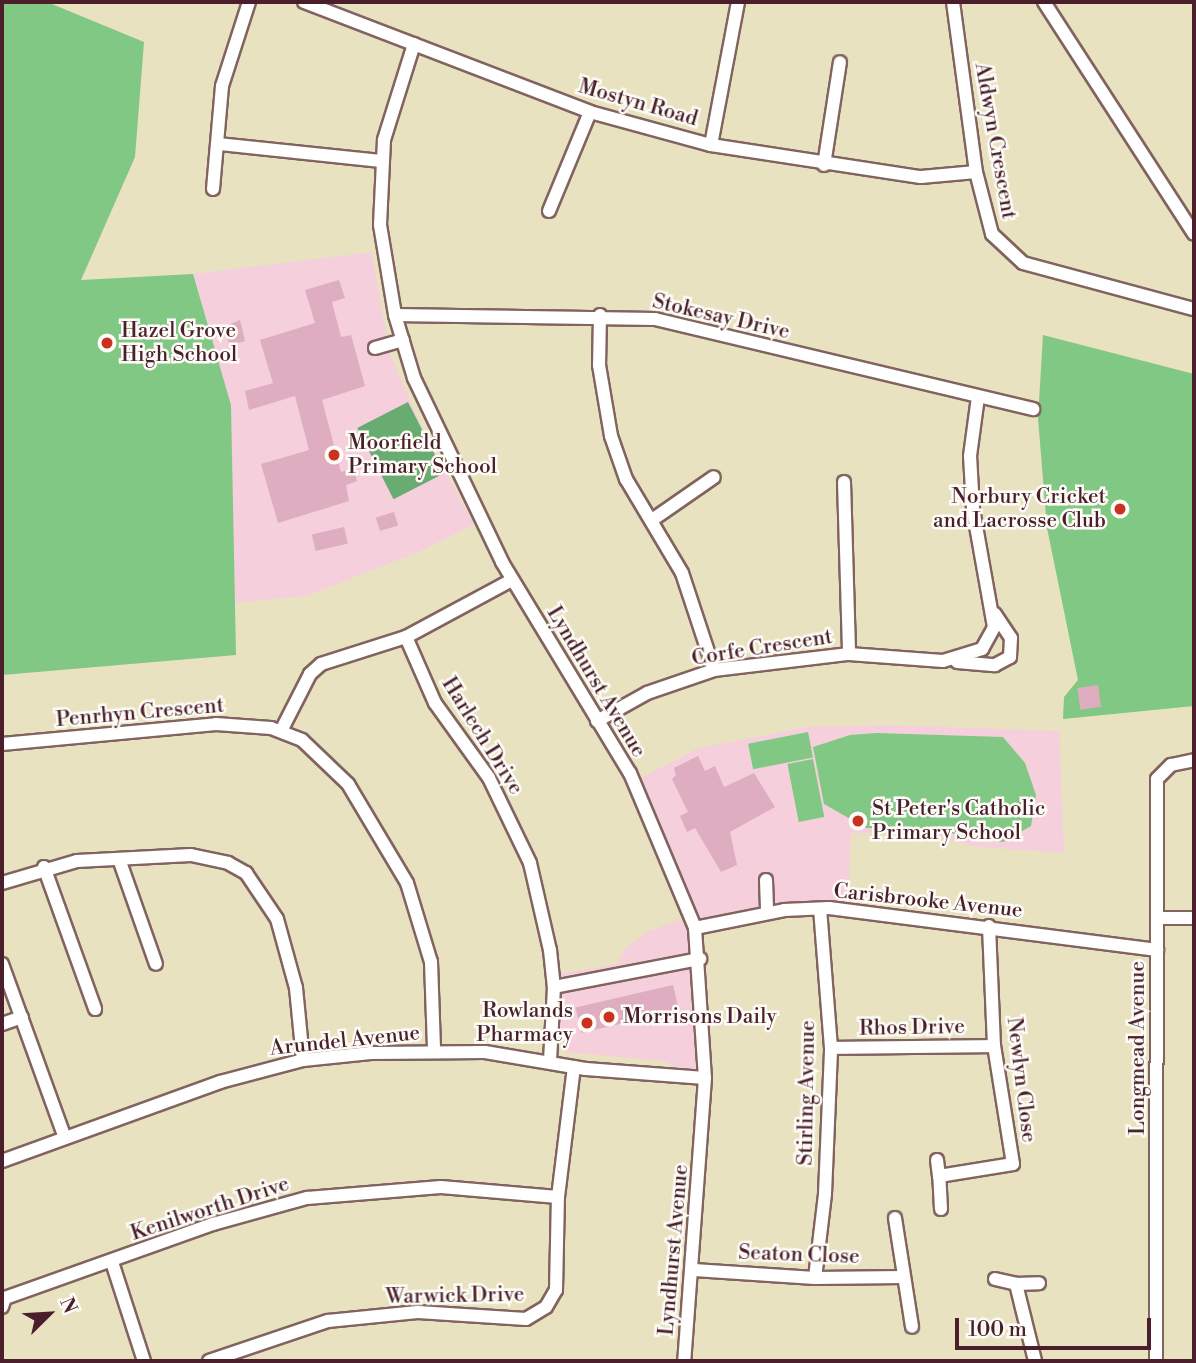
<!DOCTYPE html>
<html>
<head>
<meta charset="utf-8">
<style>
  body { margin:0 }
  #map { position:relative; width:1196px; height:1363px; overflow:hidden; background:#e9e2c0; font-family:"Libre Bodoni",serif }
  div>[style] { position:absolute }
  .built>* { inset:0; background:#f5cfdc }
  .green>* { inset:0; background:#80c884; transform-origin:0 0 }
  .forest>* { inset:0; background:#68ac72; transform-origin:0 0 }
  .building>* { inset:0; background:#deadbf; transform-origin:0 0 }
  .roads { filter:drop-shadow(2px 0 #82635f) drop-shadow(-2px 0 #82635f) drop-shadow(0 2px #82635f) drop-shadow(0 -2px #82635f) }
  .minor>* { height:12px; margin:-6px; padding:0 6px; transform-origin:6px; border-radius:6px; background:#fff }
  .dots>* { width:19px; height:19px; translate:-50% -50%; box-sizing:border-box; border:4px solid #fdfcf7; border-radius:50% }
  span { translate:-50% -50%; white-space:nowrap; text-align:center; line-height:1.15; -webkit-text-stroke:5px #fdfcf7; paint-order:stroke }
  .street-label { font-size:21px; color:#4a1f2b }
  .poi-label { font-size:21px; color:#4a1f2b }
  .left { translate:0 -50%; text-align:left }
  .right { translate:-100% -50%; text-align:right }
  .frame { position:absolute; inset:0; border:4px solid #4a1f2b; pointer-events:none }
  .north { position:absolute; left:14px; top:1279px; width:70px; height:70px; -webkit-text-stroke:5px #fdfcf7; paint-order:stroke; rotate:66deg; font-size:19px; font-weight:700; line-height:28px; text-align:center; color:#4a1f2b }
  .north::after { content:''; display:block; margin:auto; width:24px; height:32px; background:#4a1f2b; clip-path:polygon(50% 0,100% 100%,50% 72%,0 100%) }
  .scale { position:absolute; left:955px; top:1318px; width:196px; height:32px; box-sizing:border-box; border:4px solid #4a1f2b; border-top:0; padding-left:9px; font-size:21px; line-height:24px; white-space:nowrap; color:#4a1f2b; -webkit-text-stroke:5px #fdfcf7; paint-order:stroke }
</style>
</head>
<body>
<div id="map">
  <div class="built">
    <i style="clip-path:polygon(2px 2px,47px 2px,144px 42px,135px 157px,81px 281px,178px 276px,372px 252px,389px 351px,420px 424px,474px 524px,419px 552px,306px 596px,233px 603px,236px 655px,2px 675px)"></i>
    <i style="clip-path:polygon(887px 725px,1059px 731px,1064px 853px,979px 847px,916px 832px,851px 833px,847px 910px,829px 908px,695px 928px,705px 1078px,663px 1061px,565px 1052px,559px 1033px,558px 974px,617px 964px,625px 949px,646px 932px,691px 916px,634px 781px,699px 748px,808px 727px)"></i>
  </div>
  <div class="green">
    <i style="clip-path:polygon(2px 2px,47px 2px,144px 42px,135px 157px,81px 280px,193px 274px,231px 405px,236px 655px,2px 675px)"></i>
    <i style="clip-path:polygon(1043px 335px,1194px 374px,1194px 706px,1063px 719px,1064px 697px,1078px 680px,1047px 528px,1038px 418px)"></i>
    <i style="left:808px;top:732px;width:26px;height:61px;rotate:79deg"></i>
    <i style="clip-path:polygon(877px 733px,1003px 737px,1025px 763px,1036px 795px,1031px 826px,1003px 842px,927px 829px,866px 828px,824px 804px,813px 747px,850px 735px)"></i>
    <i style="left:813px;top:759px;width:59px;height:26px;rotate:79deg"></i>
  </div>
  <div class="forest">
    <i style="left:408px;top:402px;width:80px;height:57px;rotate:63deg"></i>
  </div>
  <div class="building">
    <i style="clip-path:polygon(339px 280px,345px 298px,332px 302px,341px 337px,351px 335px,365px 386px,322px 400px,341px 472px,354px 468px,357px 481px,346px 485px,349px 501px,278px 523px,261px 464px,309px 450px,295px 396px,249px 410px,245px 391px,273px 383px,260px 340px,315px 323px,305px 290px)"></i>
    <i style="clip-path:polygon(240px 320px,245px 341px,229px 345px,225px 326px)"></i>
    <i style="left:394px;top:512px;width:14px;height:19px;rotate:73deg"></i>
    <i style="left:344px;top:527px;width:17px;height:33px;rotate:77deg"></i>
    <i style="left:1098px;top:685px;width:22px;height:21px;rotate:82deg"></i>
    <i style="clip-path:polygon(698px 756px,705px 771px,715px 766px,724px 787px,754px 773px,775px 807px,730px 832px,737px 865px,721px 872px,695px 828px,687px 832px,680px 816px,688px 812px,672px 779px,676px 775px,674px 768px)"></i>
    <i style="left:673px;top:985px;width:26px;height:100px;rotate:77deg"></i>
  </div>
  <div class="roads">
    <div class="minor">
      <i style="left:304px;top:2px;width:306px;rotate:21deg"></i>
      <i style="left:590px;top:112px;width:125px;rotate:15.3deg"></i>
      <i style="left:711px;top:145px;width:212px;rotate:8.7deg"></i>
      <i style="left:921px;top:177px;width:55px;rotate:-5.2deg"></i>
      <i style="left:953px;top:2px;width:172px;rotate:82.3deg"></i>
      <i style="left:976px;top:172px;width:64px;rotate:75.5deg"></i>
      <i style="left:992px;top:234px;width:42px;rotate:43.1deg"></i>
      <i style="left:1023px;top:263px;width:177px;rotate:15.1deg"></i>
      <i style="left:1044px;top:2px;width:276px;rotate:57.1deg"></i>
      <i style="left:414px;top:44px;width:101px;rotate:107.4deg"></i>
      <i style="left:384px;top:140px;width:85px;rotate:92.7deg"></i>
      <i style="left:380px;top:225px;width:91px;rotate:80.5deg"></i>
      <i style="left:395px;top:315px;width:66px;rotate:73.2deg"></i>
      <i style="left:414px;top:378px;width:204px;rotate:64.4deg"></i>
      <i style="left:502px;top:562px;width:247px;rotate:58.8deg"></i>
      <i style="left:630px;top:773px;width:168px;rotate:67.2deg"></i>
      <i style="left:695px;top:928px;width:150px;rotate:86.2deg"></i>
      <i style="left:705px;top:1078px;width:284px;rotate:94.2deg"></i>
      <i style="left:219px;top:144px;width:164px;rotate:6deg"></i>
      <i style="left:711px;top:145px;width:146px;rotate:-79.3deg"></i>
      <i style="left:824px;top:165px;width:104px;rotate:-81.2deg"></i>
      <i style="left:213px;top:189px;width:103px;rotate:-85deg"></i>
      <i style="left:222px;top:86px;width:88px;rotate:-72.2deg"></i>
      <i style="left:549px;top:211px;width:107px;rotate:-67.5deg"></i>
      <i style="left:395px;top:315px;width:260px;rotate:0.9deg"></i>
      <i style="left:655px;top:319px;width:389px;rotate:13.4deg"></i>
      <i style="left:600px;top:315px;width:50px;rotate:91.1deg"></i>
      <i style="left:599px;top:365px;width:72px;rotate:80.4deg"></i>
      <i style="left:611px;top:436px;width:46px;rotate:70.8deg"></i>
      <i style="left:626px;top:479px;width:109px;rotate:59.2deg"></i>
      <i style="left:682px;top:573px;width:102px;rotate:71.7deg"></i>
      <i style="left:375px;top:348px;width:29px;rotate:-16deg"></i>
      <i style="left:844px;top:482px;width:172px;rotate:88.3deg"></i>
      <i style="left:652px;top:520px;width:75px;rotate:-34.7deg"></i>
      <i style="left:406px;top:637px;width:72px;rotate:66.3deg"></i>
      <i style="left:435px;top:703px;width:92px;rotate:54.2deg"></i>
      <i style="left:489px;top:778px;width:94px;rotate:64.2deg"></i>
      <i style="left:530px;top:863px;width:89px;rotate:77.1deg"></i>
      <i style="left:550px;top:950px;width:37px;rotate:84deg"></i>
      <i style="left:554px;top:987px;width:75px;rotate:93.1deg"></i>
      <i style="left:957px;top:662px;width:38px;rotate:5deg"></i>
      <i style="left:995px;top:665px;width:17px;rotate:-28deg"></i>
      <i style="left:1010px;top:657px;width:19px;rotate:-87deg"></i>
      <i style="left:1011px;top:638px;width:29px;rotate:-124deg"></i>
      <i style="left:597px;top:721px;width:57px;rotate:-29.2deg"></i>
      <i style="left:647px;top:693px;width:71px;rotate:-18.9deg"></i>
      <i style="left:714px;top:670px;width:136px;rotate:-6.8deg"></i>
      <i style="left:849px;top:654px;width:94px;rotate:4.3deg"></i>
      <i style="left:943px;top:661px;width:41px;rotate:-17.1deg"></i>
      <i style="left:982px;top:649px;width:25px;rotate:-61deg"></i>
      <i style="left:994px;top:627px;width:120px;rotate:-100.1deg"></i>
      <i style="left:973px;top:509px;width:53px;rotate:-93.2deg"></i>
      <i style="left:970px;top:456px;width:60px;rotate:-82.3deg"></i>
      <i style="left:281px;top:731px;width:64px;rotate:-63deg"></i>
      <i style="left:310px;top:674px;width:15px;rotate:-42deg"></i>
      <i style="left:321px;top:664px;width:89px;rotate:-17.6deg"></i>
      <i style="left:406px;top:637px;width:120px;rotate:-28.3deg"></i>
      <i style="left:2px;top:744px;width:215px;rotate:-5.3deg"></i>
      <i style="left:216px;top:724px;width:55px;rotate:4.2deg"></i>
      <i style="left:271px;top:728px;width:33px;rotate:21deg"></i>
      <i style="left:302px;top:740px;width:64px;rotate:43.7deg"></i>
      <i style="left:348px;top:784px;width:115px;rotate:59.2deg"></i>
      <i style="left:407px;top:883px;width:83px;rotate:73.1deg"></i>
      <i style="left:431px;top:962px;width:88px;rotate:88deg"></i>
      <i style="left:119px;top:859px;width:111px;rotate:70.6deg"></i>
      <i style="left:44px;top:867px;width:151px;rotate:70.2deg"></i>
      <i style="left:766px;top:880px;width:32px;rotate:88deg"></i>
      <i style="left:2px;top:883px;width:78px;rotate:-16.3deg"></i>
      <i style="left:77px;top:861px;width:114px;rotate:-3deg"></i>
      <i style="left:191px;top:855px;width:38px;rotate:12deg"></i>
      <i style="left:228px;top:863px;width:21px;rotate:29deg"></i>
      <i style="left:246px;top:873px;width:55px;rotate:56deg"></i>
      <i style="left:277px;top:919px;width:72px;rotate:74.6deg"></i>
      <i style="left:296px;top:988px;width:72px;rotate:84.4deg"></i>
      <i style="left:1159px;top:918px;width:35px"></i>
      <i style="left:695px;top:928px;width:91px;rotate:-11.4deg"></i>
      <i style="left:784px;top:910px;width:45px;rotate:-2.5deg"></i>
      <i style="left:829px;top:908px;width:331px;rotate:7.3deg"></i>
      <i style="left:2px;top:964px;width:185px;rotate:70.1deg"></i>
      <i style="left:554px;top:987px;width:149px;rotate:-10.9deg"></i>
      <i style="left:2px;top:1024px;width:21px;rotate:-19deg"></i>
      <i style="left:831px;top:1048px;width:163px;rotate:-0.7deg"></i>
      <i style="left:937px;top:1160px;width:16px;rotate:83deg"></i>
      <i style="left:2px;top:1161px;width:232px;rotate:-19.9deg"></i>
      <i style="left:220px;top:1082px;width:86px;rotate:-14.8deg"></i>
      <i style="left:303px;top:1060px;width:68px;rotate:-5.9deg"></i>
      <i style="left:371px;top:1053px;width:114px;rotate:-0.5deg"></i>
      <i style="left:485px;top:1052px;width:102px;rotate:9.6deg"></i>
      <i style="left:586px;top:1069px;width:119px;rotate:4.3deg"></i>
      <i style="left:941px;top:1209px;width:33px;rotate:-93deg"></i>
      <i style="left:939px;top:1176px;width:75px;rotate:-9.2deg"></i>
      <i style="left:1013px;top:1164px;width:120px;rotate:-99.1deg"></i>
      <i style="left:994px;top:1046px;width:120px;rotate:-92.4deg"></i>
      <i style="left:895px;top:1218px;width:110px;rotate:81.1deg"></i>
      <i style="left:112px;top:1262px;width:104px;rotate:72.1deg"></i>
      <i style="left:694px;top:1270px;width:121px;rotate:3.8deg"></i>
      <i style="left:815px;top:1278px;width:89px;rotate:-0.6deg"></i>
      <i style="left:815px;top:1278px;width:85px;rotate:-83.2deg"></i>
      <i style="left:825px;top:1194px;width:146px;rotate:-87.6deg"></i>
      <i style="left:831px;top:1048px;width:139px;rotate:-94.5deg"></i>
      <i style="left:995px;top:1279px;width:22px;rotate:13deg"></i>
      <i style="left:1016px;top:1284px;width:23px;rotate:-2deg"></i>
      <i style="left:1016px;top:1284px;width:79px;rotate:76.1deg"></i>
      <i style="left:2px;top:1307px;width:9px;rotate:-72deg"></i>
      <i style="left:5px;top:1298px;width:221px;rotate:-19.6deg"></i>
      <i style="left:213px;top:1224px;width:98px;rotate:-15.5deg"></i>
      <i style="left:307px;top:1198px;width:134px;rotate:-4.7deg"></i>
      <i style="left:441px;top:1187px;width:117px;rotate:4.9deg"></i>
      <i style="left:209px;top:1361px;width:126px;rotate:-18.6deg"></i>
      <i style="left:328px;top:1321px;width:90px;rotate:-5.7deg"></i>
      <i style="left:418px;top:1312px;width:108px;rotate:3.7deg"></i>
      <i style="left:526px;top:1319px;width:23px;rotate:-31deg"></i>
      <i style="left:546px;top:1307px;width:20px;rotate:-60deg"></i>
      <i style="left:556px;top:1290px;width:93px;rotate:-88.8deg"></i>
      <i style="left:558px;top:1197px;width:131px;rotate:-83deg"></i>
      <i style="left:1156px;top:1361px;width:582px;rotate:-89.9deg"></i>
      <i style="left:1157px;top:779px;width:20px;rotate:-45deg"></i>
      <i style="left:1171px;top:765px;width:24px;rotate:-12deg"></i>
    </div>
  </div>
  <div class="dots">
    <i style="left:107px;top:343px;background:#c8321e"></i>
    <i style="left:334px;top:455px;background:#c8321e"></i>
    <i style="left:1120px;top:509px;background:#c8321e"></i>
    <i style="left:858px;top:821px;background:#c8321e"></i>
    <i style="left:609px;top:1017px;background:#c8321e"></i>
    <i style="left:587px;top:1023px;background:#c8321e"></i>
  </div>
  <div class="street-label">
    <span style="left:638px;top:103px;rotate:16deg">Mostyn Road</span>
    <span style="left:995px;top:141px;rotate:80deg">Aldwyn Crescent</span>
    <span style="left:721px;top:317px;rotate:13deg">Stokesay Drive</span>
    <span style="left:762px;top:648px;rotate:-9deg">Corfe Crescent</span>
    <span style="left:596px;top:682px;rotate:59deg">Lyndhurst Avenue</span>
    <span style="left:140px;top:713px;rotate:-5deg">Penrhyn Crescent</span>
    <span style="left:482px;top:736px;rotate:58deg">Harlech Drive</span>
    <span style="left:928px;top:901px;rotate:6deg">Carisbrooke Avenue</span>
    <span style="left:912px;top:1028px;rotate:-1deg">Rhos Drive</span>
    <span style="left:345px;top:1041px;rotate:-6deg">Arundel Avenue</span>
    <span style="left:1138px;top:1048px;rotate:-90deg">Longmead Avenue</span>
    <span style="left:1021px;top:1080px;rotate:83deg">Newlyn Close</span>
    <span style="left:807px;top:1093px;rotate:-89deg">Stirling Avenue</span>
    <span style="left:210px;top:1209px;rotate:-18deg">Kenilworth Drive</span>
    <span style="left:674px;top:1250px;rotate:-85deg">Lyndhurst Avenue</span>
    <span style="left:799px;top:1255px;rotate:2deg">Seaton Close</span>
    <span style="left:455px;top:1296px;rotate:-1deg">Warwick Drive</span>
  </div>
  <div class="poi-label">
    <span class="left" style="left:121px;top:343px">Hazel Grove<br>High School</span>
    <span class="left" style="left:348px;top:455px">Moorfield<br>Primary School</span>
    <span class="right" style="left:1106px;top:509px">Norbury Cricket<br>and Lacrosse Club</span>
    <span class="left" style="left:872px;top:821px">St Peter's Catholic<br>Primary School</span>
    <span class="right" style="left:573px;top:1023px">Rowlands<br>Pharmacy</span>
    <span class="left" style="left:623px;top:1017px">Morrisons Daily</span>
  </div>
  <div class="frame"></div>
  <div class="north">N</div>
  <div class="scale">100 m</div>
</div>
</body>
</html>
